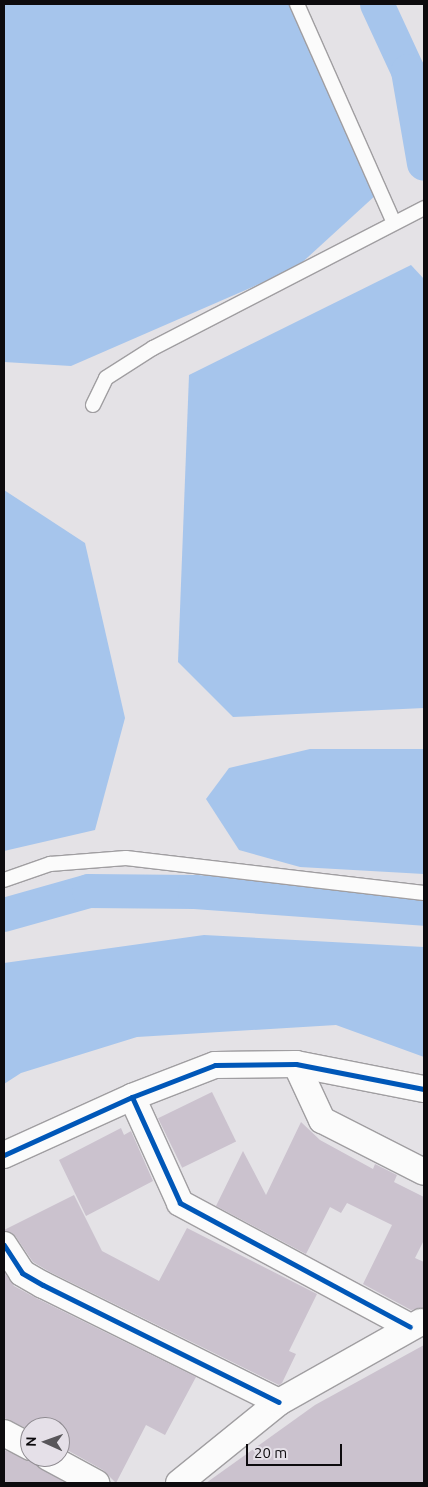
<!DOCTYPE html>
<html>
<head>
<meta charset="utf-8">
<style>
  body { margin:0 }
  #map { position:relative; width:428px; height:1487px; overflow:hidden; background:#e4e2e6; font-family:Ubuntu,sans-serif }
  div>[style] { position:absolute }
  .water>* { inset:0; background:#a6c5ec }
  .canal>* { height:34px; margin:-17px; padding:0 17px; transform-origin:17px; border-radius:17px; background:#a6c5ec }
  .building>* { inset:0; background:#cbc2ce; transform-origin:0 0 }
  .roads { filter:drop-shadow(1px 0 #a09ea1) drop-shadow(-1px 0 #a09ea1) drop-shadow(0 1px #a09ea1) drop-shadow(0 -1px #a09ea1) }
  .lane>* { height:14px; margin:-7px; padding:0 7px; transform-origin:7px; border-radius:7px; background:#fbfbfb }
  .street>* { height:26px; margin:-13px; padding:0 13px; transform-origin:13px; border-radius:13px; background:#fbfbfb }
  .cycleway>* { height:5px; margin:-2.5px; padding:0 2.5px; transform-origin:2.5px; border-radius:2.5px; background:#0057b8 }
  span { translate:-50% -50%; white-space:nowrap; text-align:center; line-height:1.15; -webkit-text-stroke:4.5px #e5e0e8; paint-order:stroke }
  .frame { position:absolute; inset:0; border:5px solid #0d0b0e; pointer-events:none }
  .north { position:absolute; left:20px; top:1417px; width:50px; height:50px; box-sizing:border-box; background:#e5e0e8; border:1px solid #8f8b91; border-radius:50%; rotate:272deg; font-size:14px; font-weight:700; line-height:20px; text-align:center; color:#0d0b0e }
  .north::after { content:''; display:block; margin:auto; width:18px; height:22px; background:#58565a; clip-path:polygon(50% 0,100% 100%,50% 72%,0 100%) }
  .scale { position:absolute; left:246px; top:1444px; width:96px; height:22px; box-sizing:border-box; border:2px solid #0d0b0e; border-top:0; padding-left:6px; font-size:15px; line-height:18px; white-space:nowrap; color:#0d0b0e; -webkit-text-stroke:4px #e5e0e8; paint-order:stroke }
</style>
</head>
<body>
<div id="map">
  <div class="water">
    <i style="clip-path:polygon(4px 4px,299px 4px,377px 194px,296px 268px,71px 366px,4px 362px)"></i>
    <i style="clip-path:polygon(411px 265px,424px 279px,424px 708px,233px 717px,178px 662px,189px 375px)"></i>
    <i style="clip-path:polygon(4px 490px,85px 543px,125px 718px,95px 830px,4px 851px)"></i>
    <i style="clip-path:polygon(310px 749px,424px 749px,424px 874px,300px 867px,239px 850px,206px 799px,229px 768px)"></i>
    <i style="clip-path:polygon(204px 935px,424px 947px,424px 1057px,336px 1025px,137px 1037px,21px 1073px,4px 1084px,4px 963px)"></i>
  </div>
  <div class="canal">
    <i style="left:377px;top:4px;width:74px;rotate:65.2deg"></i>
    <i style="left:408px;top:71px;width:94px;rotate:80.2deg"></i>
    <i style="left:4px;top:915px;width:88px;rotate:-15.8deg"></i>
    <i style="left:89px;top:891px;width:106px;rotate:0.5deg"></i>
    <i style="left:195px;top:892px;width:230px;rotate:4.2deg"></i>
  </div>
  <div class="building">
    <i style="left:212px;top:1092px;width:55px;height:60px;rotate:64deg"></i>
    <i style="clip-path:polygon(301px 1122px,320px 1140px,373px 1169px,375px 1164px,397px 1175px,394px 1182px,424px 1197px,424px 1240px,415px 1258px,424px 1262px,424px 1308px,411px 1310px,363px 1284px,392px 1225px,347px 1203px,341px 1213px,330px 1207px,306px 1254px,216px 1206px,243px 1151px,266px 1195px)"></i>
    <i style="clip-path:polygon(121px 1128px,124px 1135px,131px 1131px,153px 1181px,86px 1216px,59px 1160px)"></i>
    <i style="clip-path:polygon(74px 1195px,102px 1251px,159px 1281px,187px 1228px,317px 1294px,289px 1351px,296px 1354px,282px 1383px,279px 1385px,50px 1272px,33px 1262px,16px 1237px,4px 1230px)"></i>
    <i style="clip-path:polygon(4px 1272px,14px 1286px,36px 1298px,196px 1377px,165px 1435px,146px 1425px,116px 1483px,103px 1470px,60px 1446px,60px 1427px,30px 1430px,4px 1418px)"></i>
    <i style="clip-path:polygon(424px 1345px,424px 1483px,206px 1483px,315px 1405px)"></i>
    <i style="clip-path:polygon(4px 1450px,34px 1461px,65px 1483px,4px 1483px)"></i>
  </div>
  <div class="roads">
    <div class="lane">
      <i style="left:297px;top:4px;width:237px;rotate:66.1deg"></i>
      <i style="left:93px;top:405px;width:30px;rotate:-64deg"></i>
      <i style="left:106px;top:378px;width:56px;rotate:-32.6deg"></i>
      <i style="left:153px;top:348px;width:305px;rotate:-27.3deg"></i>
      <i style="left:4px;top:880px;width:49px;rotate:-19.2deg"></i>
      <i style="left:50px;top:864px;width:76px;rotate:-4.5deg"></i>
      <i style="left:126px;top:858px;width:300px;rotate:6.7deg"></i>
    </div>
    <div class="street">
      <i style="left:296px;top:1064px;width:62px;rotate:65.1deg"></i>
      <i style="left:322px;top:1120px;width:114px;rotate:27deg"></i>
      <i style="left:132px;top:1097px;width:116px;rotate:65.6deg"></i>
      <i style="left:180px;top:1203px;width:261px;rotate:28.3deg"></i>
      <i style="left:4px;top:1155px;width:141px;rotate:-24.4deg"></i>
      <i style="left:132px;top:1097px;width:89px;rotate:-21.1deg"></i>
      <i style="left:215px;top:1065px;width:81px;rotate:-0.7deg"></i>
      <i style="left:296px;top:1064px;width:130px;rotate:11.1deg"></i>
      <i style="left:4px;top:1245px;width:33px;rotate:57deg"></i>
      <i style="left:22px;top:1273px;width:24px;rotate:30deg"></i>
      <i style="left:43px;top:1285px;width:263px;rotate:26.4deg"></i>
      <i style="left:4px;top:1433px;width:30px;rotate:28deg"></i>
      <i style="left:48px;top:1457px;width:55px;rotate:28.4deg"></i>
      <i style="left:179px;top:1483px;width:129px;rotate:-39deg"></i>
      <i style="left:279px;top:1402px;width:163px;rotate:-29.4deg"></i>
    </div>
  </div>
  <div class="cycleway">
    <i style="left:132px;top:1097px;width:116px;rotate:65.6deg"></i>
    <i style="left:180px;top:1203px;width:261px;rotate:28.3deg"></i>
    <i style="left:4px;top:1155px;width:141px;rotate:-24.4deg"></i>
    <i style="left:132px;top:1097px;width:89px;rotate:-21.1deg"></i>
    <i style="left:215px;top:1065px;width:81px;rotate:-0.7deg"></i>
    <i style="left:296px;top:1064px;width:130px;rotate:11.1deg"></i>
    <i style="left:4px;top:1245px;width:33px;rotate:57deg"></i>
    <i style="left:22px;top:1273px;width:24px;rotate:30deg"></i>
    <i style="left:43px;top:1285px;width:263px;rotate:26.4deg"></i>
  </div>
  <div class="frame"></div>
  <div class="north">N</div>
  <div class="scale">20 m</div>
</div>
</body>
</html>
